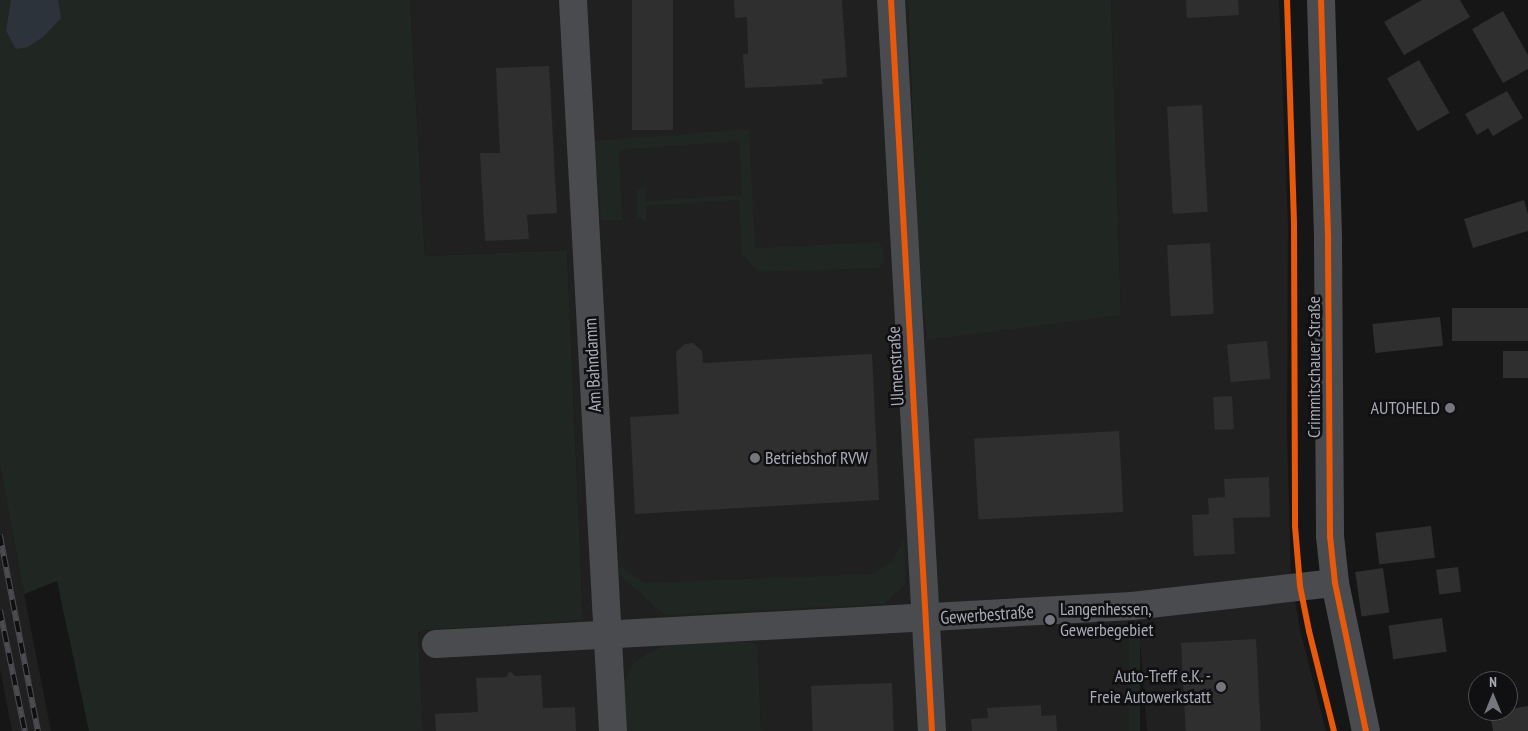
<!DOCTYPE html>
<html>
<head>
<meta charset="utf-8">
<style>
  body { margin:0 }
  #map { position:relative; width:1528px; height:731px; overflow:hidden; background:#161616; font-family:"PT Sans Narrow",sans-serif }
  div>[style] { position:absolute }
  .built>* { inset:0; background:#202021 }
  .green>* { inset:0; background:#202621; transform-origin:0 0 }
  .water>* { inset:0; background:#2d333a }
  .building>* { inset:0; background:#2f2f30; transform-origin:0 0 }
  .minor>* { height:28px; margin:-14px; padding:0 14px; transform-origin:14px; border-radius:14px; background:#4a4b4e }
  .rail>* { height:5.5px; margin-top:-2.75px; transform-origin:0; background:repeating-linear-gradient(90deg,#101012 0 11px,#4b4c4f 0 22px); box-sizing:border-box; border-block:1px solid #4b4c4f }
  .cycleway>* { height:6px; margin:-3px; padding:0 3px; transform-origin:3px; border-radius:3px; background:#e8590c }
  .dots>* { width:14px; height:14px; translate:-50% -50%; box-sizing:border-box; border:2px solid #101012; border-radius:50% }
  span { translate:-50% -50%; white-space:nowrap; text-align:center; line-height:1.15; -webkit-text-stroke:5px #101012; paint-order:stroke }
  .street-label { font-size:18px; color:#a8aab6 }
  .poi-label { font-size:18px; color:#a8aab6 }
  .right { translate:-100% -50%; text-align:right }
  .left { translate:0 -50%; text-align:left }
  .north { position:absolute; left:1468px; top:671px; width:50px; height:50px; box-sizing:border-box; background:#101012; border:1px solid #4d4e54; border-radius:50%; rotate:0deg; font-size:14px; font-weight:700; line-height:20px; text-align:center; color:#a8aab6 }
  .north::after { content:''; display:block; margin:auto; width:18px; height:22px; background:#75767e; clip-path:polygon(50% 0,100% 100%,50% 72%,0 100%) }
</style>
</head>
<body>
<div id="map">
  <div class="built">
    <i style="clip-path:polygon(410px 0,908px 0,918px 248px,1121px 315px,1111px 0,1279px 0,1288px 224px,1287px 435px,1291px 577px,1300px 630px,1326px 731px,1147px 731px,1139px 628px,1129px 629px,1135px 731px,761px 731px,758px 647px,665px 645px,647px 653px,634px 662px,626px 731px,423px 731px,418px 631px,583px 619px,567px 250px,425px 256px)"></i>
    <i style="clip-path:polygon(0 466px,24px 594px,51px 731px,12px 731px,0 669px)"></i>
  </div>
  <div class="green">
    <i style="clip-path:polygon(0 0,410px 0,425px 256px,567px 250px,583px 620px,418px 631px,423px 731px,89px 731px,57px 581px,24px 594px,0 466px)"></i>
    <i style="clip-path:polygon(908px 0,1111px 0,1121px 315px,927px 340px,918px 248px)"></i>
    <i style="clip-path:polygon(749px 129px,755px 248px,879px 242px,884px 251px,883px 260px,879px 268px,758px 272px,742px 254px,739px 200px,646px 206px,646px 222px,637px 217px,637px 191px,645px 186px,646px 201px,742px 195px,739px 141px,619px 150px,622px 220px,601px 221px,594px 141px)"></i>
    <i style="clip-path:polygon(904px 537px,906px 584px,884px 604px,665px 615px,617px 573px,621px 566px,644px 583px,872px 574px,892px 562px)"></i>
    <i style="left:1129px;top:628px;width:11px;height:103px"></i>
    <i style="clip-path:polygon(695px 642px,751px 642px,758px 647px,761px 731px,626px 731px,623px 683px,634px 662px,647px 653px,665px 645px)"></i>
  </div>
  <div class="water">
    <i style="clip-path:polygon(11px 0,58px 0,61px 18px,43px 37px,28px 47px,16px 49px,6px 31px)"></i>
  </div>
  <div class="building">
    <i style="left:632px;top:0;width:41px;height:130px"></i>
    <i style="clip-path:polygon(734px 0,842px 0,847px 77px,822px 79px,823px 84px,745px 88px,743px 54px,748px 54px,747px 17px,735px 18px)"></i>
    <i style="clip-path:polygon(1186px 0,1238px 0,1239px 15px,1187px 18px)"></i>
    <i style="clip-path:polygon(1422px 0,1460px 0,1470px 17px,1404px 55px,1384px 22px)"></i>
    <i style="clip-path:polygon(1503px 11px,1528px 55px,1528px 69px,1503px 83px,1472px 29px)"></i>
    <i style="left:1419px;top:60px;width:61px;height:37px;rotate:60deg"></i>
    <i style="clip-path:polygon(549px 66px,557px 213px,527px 215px,529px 239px,485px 241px,480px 153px,500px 153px,496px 68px)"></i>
    <i style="clip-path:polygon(1507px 91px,1523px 118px,1493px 136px,1488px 128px,1477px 135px,1465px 114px)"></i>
    <i style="left:1202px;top:105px;width:107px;height:35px;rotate:87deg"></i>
    <i style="clip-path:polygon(1524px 200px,1528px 214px,1528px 231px,1473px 248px,1464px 219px)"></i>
    <i style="left:1210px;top:243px;width:71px;height:43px;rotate:87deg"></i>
    <i style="left:1528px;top:308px;width:33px;height:76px;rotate:90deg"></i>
    <i style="left:1440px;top:317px;width:29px;height:68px;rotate:84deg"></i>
    <i style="left:1267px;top:341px;width:38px;height:40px;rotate:85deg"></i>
    <i style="clip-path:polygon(693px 343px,702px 351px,703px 363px,872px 354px,879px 500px,635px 514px,630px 417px,679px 414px,676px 352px,685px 344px)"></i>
    <i style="left:1528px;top:351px;width:27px;height:25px;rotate:90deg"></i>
    <i style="left:1232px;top:396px;width:33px;height:19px;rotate:87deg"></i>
    <i style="left:1119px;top:431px;width:81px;height:145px;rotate:87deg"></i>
    <i style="clip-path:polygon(1269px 477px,1270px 517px,1233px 518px,1235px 554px,1194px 556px,1192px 515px,1209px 514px,1208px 498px,1225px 497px,1224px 479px)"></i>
    <i style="left:1431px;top:526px;width:32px;height:56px;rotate:83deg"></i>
    <i style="left:1458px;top:567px;width:25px;height:22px;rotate:83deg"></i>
    <i style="left:1383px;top:568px;width:45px;height:28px;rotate:82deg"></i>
    <i style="left:1442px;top:618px;width:34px;height:54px;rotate:82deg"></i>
    <i style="left:1256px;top:639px;width:92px;height:75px;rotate:87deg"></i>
    <i style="clip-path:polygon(510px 671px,515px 676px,541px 675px,543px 708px,575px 707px,576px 731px,436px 731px,435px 714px,478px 712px,476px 678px,506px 677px)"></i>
    <i style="left:892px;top:683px;width:48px;height:81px;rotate:88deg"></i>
    <i style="clip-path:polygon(1041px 705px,1041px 716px,1056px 715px,1057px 731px,972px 731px,971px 719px,988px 718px,987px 708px)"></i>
    <i style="clip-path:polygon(1528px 706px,1528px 731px,1493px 731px,1490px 713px)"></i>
  </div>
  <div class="minor">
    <i style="left:573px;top:0;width:732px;rotate:86.87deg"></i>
    <i style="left:891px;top:0;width:732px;rotate:86.79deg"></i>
    <i style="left:1321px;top:0;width:242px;rotate:88.3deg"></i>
    <i style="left:1328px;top:242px;width:294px;rotate:89.6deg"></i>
    <i style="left:1330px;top:536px;width:47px;rotate:83.9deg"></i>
    <i style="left:1335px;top:583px;width:151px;rotate:78.2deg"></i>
    <i style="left:436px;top:644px;width:697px;rotate:-3.13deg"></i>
    <i style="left:1132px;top:606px;width:204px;rotate:-6.5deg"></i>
  </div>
  <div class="rail">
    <i style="left:0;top:535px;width:200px;rotate:79deg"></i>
    <i style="left:0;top:610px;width:124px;rotate:78.3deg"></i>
  </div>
  <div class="cycleway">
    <i style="left:891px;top:0;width:732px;rotate:86.79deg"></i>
    <i style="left:1287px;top:0;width:224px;rotate:88.2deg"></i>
    <i style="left:1294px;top:224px;width:302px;rotate:89.8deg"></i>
    <i style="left:1295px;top:526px;width:60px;rotate:85.2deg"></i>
    <i style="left:1300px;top:586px;width:46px;rotate:78.7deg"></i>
    <i style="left:1309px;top:631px;width:103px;rotate:76deg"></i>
    <i style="left:1321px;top:0;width:242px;rotate:88.3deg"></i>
    <i style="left:1328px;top:242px;width:294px;rotate:89.6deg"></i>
    <i style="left:1330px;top:536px;width:47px;rotate:83.9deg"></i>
    <i style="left:1335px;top:583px;width:151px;rotate:78.2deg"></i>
  </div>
  <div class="dots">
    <i style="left:1450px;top:408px;background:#75767e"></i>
    <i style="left:755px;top:458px;background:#75767e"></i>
    <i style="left:1050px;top:620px;background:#75767e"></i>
    <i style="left:1221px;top:687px;background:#75767e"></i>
  </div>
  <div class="street-label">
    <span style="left:593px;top:365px;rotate:-93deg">Am Bahndamm</span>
    <span style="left:896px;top:366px;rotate:-93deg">Ulmenstraße</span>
    <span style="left:1314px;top:367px;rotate:-90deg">Crimmitschauer Straße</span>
    <span style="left:987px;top:615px;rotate:-4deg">Gewerbestraße</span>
  </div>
  <div class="poi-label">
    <span class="right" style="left:1440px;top:408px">AUTOHELD</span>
    <span class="left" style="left:765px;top:458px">Betriebshof RVW</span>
    <span class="left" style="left:1060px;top:620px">Langenhessen,<br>Gewerbegebiet</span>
    <span class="right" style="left:1211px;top:687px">Auto-Treff e.K. -<br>Freie Autowerkstatt</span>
  </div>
  <div class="north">N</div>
</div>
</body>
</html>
